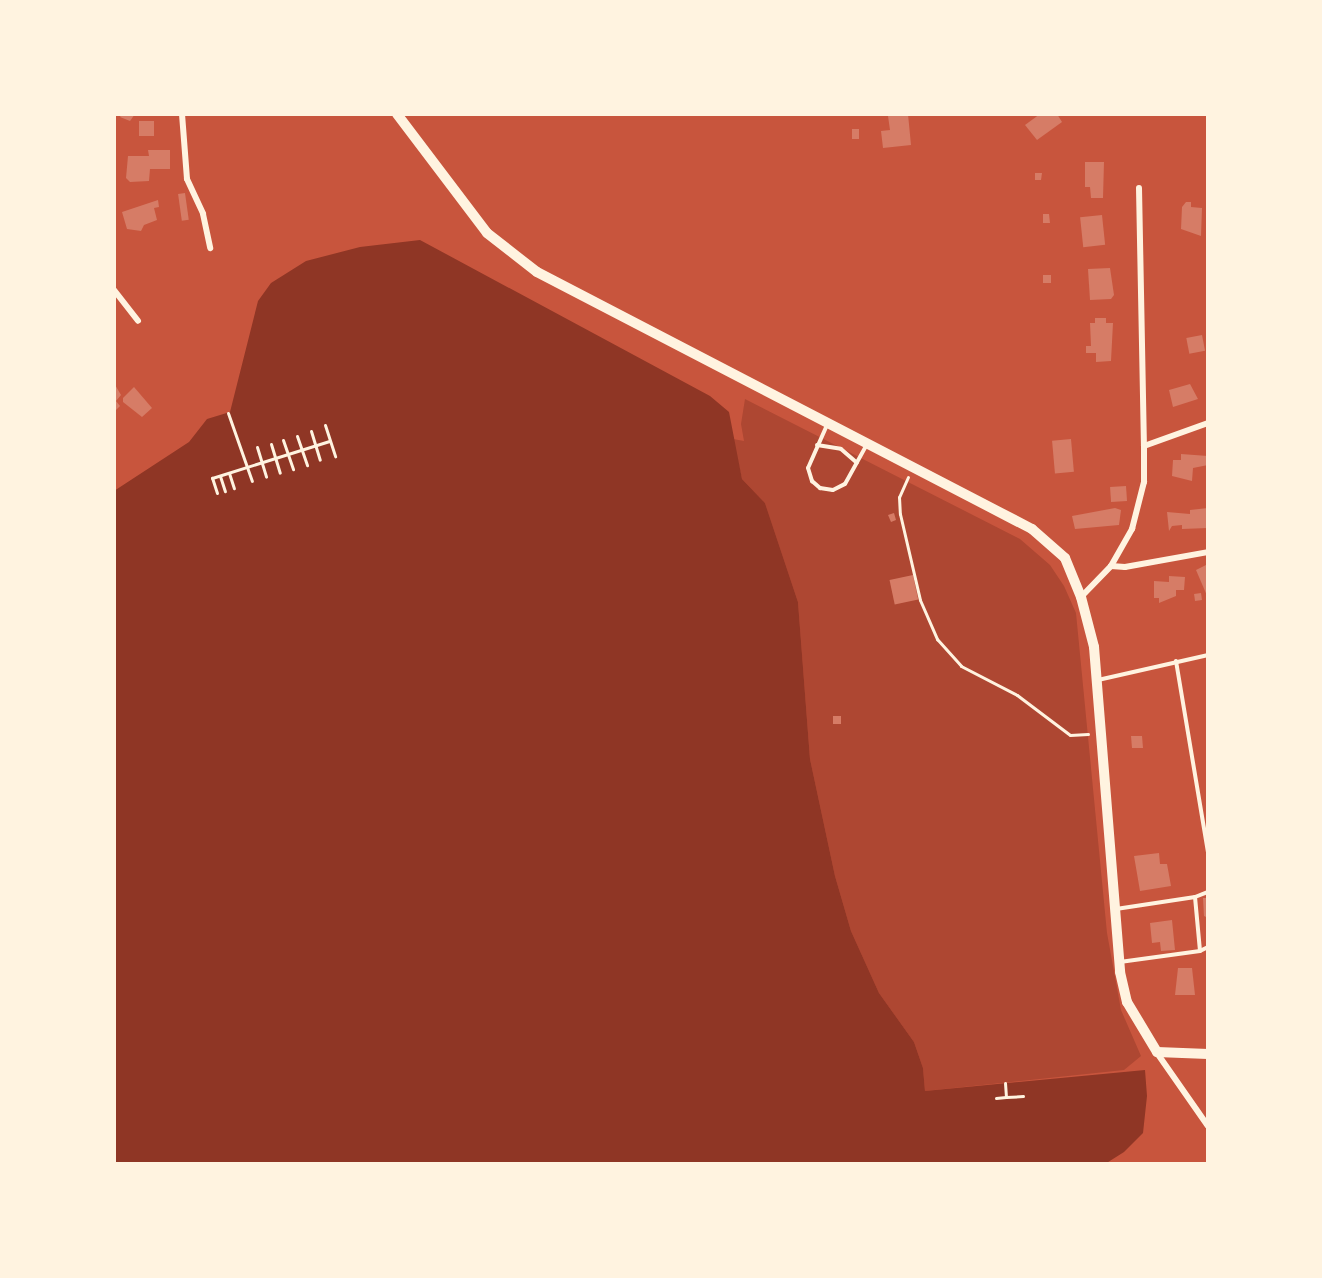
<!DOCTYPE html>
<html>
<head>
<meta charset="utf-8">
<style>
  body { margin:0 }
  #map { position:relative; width:1322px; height:1278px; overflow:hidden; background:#c8553d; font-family:Ubuntu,sans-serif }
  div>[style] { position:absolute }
  .green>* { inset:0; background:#ae4732 }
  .water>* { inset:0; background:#8f3625 }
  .building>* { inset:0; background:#d67c66; transform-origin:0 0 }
  .path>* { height:3px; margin:-1.5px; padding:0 1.5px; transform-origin:1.5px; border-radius:1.5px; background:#fff3e0 }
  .service>* { height:4px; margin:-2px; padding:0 2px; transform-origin:2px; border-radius:2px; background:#fff3e0 }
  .minor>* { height:6px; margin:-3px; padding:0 3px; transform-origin:3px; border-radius:3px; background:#fff3e0 }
  .tertiary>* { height:10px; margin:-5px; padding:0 5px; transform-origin:5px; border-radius:5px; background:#fff3e0 }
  span { translate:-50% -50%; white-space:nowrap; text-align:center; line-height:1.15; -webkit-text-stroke:4.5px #fff3e0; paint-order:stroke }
  .frame { position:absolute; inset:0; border:116px solid #fff3e0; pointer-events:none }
</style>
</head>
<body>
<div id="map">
  <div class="green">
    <i style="clip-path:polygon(745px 399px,1020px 539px,1050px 565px,1064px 586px,1076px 613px,1107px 933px,1121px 1010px,1141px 1056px,1124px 1070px,925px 1091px,923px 1068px,914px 1042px,879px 993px,851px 931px,835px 876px,810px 759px,798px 602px,765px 503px,742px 479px,733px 439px,744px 441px,741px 424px)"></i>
  </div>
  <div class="water">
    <i style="clip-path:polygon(420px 240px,710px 396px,729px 412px,742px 479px,765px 503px,798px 602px,810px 759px,835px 876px,851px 931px,879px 993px,914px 1042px,923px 1068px,925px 1091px,1145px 1070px,1147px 1096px,1143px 1133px,1124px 1152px,1105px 1164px,114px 1164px,114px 491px,189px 442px,207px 419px,230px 412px,258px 301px,271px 283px,306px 261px,360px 247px)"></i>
  </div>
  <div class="building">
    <i style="clip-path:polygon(122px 114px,135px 114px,130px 121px,120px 117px)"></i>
    <i style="clip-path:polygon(908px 114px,911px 145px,883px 148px,881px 131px,890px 130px,888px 116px)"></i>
    <i style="clip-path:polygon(1040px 114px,1057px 114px,1062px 122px,1037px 140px,1025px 125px)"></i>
    <i style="left:154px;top:121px;width:15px;height:15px;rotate:90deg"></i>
    <i style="left:852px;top:129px;width:7px;height:10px"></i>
    <i style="clip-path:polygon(148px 150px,170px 150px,170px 169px,150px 169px,149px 181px,130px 182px,126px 178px,128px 156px,149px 156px)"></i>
    <i style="clip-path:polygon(1085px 162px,1104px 162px,1103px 198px,1091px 198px,1090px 187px,1085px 187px)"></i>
    <i style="clip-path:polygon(1035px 173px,1042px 173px,1041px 180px,1035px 180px)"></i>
    <i style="left:185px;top:193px;width:27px;height:7px;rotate:82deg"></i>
    <i style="clip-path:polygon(158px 200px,159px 207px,154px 208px,157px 220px,144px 225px,141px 231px,127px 229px,122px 212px)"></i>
    <i style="clip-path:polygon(1186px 202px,1191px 202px,1191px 207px,1202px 208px,1201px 236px,1181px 229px,1182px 207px)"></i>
    <i style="clip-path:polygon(1043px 214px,1049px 214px,1050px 223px,1043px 223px)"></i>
    <i style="left:1102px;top:215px;width:30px;height:22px;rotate:84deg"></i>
    <i style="clip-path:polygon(1110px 268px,1114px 295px,1111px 299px,1090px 300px,1088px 269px)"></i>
    <i style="left:1043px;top:275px;width:8px;height:8px"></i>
    <i style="clip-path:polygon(1095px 318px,1106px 318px,1106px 323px,1113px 323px,1111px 361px,1096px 362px,1096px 353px,1086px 353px,1086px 346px,1091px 346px,1090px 323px,1095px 323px)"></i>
    <i style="left:1202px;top:335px;width:16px;height:16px;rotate:79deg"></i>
    <i style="clip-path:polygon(114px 383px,121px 395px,116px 401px,120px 406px,115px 411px)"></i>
    <i style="clip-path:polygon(1190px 384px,1198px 399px,1173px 407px,1169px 390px)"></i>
    <i style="clip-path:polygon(134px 387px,152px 408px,142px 417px,123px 402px,123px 398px)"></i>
    <i style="left:1071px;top:439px;width:33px;height:19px;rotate:85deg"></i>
    <i style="clip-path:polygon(1181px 454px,1208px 456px,1208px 465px,1193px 468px,1192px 481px,1172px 476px,1173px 460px,1181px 460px)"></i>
    <i style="left:1126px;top:486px;width:15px;height:16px;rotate:86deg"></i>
    <i style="clip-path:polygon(1115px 508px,1121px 510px,1119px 525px,1075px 529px,1072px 516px)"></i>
    <i style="clip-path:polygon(1208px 508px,1208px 528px,1182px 529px,1182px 525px,1172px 526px,1169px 531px,1167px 512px,1190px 514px,1190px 510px)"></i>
    <i style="clip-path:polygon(894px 513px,896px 520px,891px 522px,888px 515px)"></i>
    <i style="clip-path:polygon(1208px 564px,1208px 598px,1196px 570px)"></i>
    <i style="left:913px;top:575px;width:25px;height:24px;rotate:78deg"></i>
    <i style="clip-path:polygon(1169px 576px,1185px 577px,1184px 590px,1176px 590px,1176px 596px,1159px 603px,1159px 598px,1154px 598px,1154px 581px,1169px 582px)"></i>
    <i style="left:1201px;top:593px;width:7px;height:7px;rotate:82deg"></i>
    <i style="left:833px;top:716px;width:8px;height:8px"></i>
    <i style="clip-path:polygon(1131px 736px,1142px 736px,1143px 748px,1132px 748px)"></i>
    <i style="clip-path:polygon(1159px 853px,1160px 864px,1167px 864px,1171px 886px,1140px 891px,1134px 856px)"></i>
    <i style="clip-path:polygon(1203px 898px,1208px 898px,1208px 918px,1204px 916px)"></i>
    <i style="clip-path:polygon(1172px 920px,1175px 950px,1161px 951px,1160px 942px,1152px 943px,1150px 923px)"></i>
    <i style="clip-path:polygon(1178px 968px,1192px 968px,1195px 995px,1175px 995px)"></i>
  </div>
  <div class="path">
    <i style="left:228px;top:413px;width:72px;rotate:70.6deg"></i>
    <i style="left:325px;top:425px;width:33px;rotate:72deg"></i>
    <i style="left:311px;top:431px;width:30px;rotate:73deg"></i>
    <i style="left:297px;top:436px;width:31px;rotate:71deg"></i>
    <i style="left:283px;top:440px;width:31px;rotate:71deg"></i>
    <i style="left:271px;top:444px;width:30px;rotate:73deg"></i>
    <i style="left:257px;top:447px;width:31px;rotate:73deg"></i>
    <i style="left:229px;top:473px;width:16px;rotate:72deg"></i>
    <i style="left:220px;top:476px;width:16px;rotate:72deg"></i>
    <i style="left:908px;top:477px;width:22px;rotate:114deg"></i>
    <i style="left:899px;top:497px;width:17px;rotate:87deg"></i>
    <i style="left:900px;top:514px;width:88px;rotate:76.9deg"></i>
    <i style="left:920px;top:600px;width:43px;rotate:66.4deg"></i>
    <i style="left:937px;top:639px;width:36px;rotate:48deg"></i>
    <i style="left:961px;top:666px;width:63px;rotate:27.4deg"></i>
    <i style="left:1017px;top:695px;width:66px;rotate:37deg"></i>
    <i style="left:1070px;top:735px;width:18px;rotate:-3deg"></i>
    <i style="left:217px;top:493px;width:16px;rotate:-108deg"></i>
    <i style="left:212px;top:478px;width:123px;rotate:-17.5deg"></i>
    <i style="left:1006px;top:1097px;width:17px;rotate:-3deg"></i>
    <i style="left:996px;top:1098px;width:10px;rotate:-6deg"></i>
    <i style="left:1006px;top:1097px;width:14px;rotate:-94deg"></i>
  </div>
  <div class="service">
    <i style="left:827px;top:425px;width:47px;rotate:113.8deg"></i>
    <i style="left:808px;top:468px;width:14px;rotate:73deg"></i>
    <i style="left:812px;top:481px;width:11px;rotate:41deg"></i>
    <i style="left:820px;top:488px;width:13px;rotate:9deg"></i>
    <i style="left:833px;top:490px;width:13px;rotate:-27deg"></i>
    <i style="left:845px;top:484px;width:43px;rotate:-61.1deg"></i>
    <i style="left:817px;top:445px;width:24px;rotate:9deg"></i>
    <i style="left:841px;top:449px;width:21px;rotate:41deg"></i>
    <i style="left:1176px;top:661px;width:194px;rotate:80.5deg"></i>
    <i style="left:1098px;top:680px;width:113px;rotate:-12.8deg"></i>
    <i style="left:1195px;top:897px;width:14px;rotate:-21deg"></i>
    <i style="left:1116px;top:909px;width:80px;rotate:-8.6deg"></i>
    <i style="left:1195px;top:897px;width:54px;rotate:84.7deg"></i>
    <i style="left:1200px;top:951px;width:81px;rotate:172.2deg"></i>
    <i style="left:1200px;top:951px;width:9px;rotate:-27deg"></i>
  </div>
  <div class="minor">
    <i style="left:182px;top:114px;width:65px;rotate:85.6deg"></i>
    <i style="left:187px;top:179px;width:38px;rotate:65deg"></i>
    <i style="left:203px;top:214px;width:35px;rotate:78deg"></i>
    <i style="left:1139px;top:188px;width:258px;rotate:88.9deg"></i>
    <i style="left:114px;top:290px;width:39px;rotate:52deg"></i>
    <i style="left:1111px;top:566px;width:14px;rotate:4deg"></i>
    <i style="left:1125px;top:567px;width:84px;rotate:-10.2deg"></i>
    <i style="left:1081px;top:597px;width:43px;rotate:-45.9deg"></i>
    <i style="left:1111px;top:566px;width:43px;rotate:-60.4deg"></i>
    <i style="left:1132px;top:529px;width:49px;rotate:-75.7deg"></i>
    <i style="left:1144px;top:482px;width:36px;rotate:-90deg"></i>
    <i style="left:1144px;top:446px;width:68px;rotate:-19.8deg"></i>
    <i style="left:1157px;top:1053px;width:89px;rotate:55.1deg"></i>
  </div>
  <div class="tertiary">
    <i style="left:397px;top:114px;width:149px;rotate:52.9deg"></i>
    <i style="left:487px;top:233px;width:63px;rotate:38deg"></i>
    <i style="left:537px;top:272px;width:558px;rotate:27.44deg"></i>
    <i style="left:1032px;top:529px;width:44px;rotate:41.3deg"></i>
    <i style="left:1065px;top:558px;width:42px;rotate:67.7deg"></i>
    <i style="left:1081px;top:597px;width:52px;rotate:75.4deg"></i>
    <i style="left:1094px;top:647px;width:326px;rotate:85.4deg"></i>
    <i style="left:1120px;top:972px;width:31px;rotate:77deg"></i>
    <i style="left:1127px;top:1002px;width:58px;rotate:59deg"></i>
    <i style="left:1157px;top:1052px;width:51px;rotate:2.2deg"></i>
  </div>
  <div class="frame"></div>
</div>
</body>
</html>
